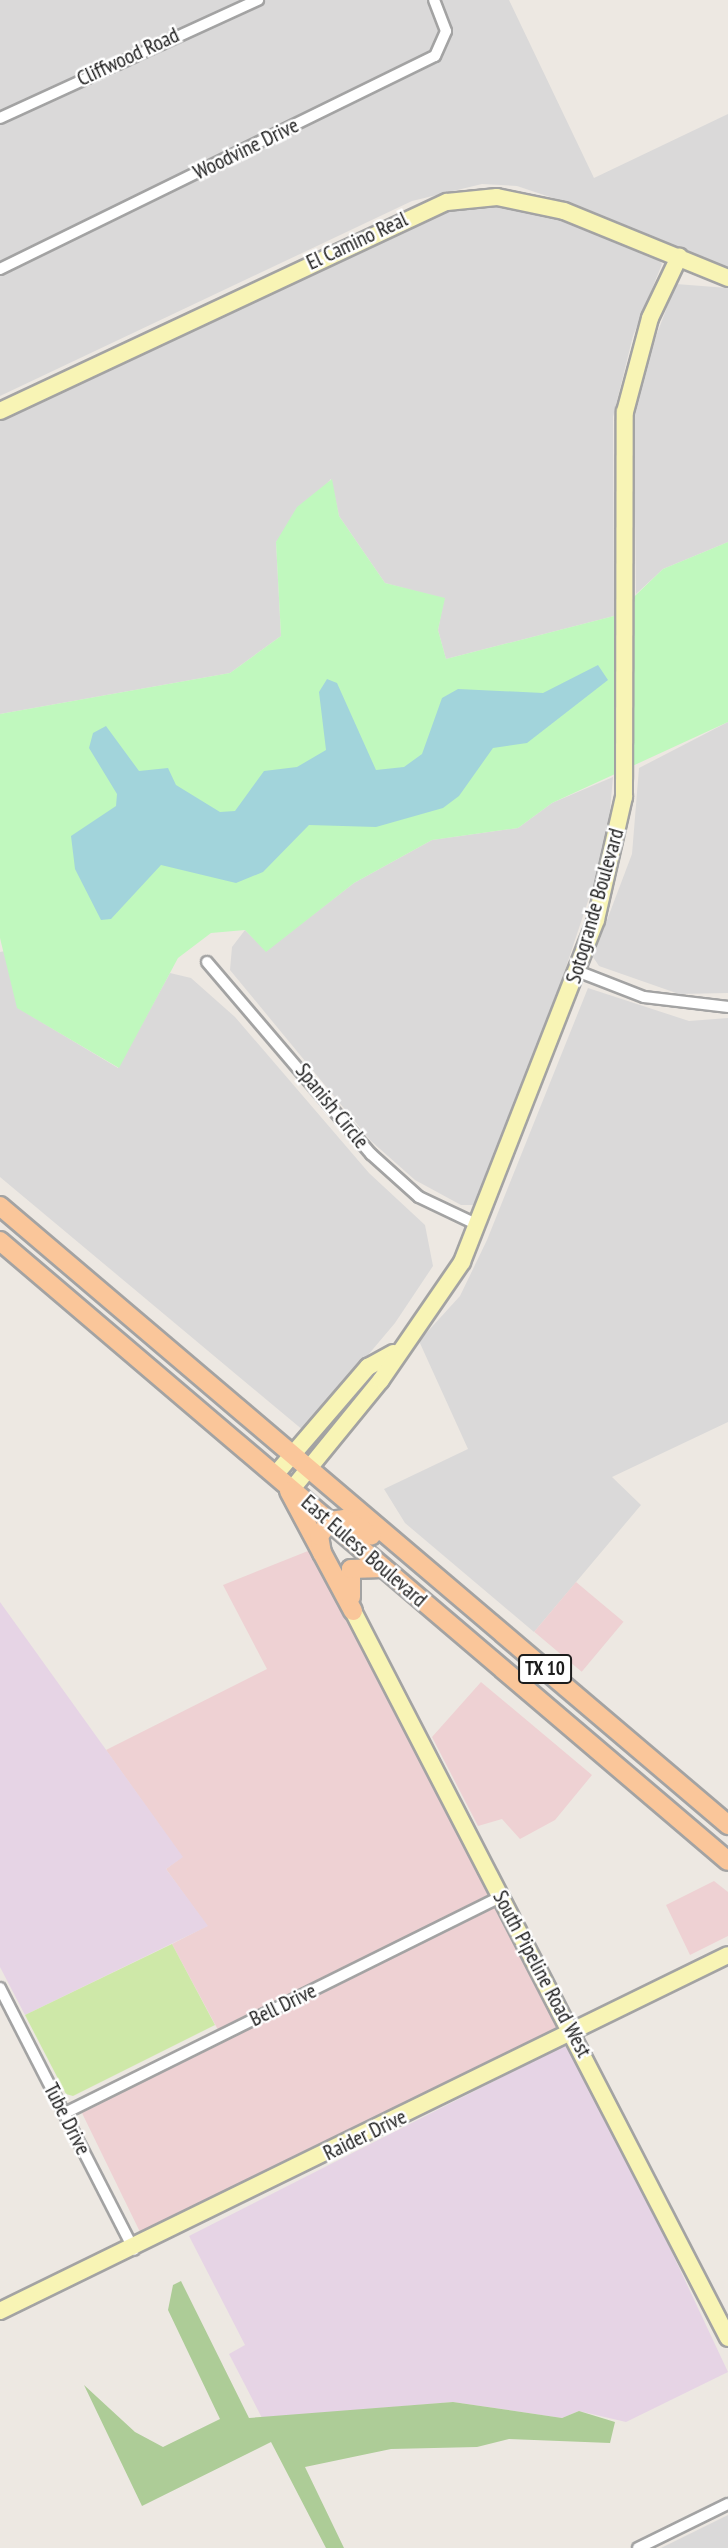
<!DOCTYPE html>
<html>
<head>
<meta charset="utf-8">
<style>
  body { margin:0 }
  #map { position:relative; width:728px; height:2548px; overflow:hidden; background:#ede8e2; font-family:"PT Sans Narrow",sans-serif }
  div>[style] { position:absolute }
  .residential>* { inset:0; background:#dad9d9 }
  .commercial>* { inset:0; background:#eed1d3; transform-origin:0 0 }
  .industrial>* { inset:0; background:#e6d4e5 }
  .grass>* { inset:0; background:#cee8a8 }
  .forest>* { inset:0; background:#adcc97 }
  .park>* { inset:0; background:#c0f8be }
  .water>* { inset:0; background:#a2d4db }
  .roads { filter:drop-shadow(2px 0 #a3a3a3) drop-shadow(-2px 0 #a3a3a3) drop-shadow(0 2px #a3a3a3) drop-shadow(0 -2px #a3a3a3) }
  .street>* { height:10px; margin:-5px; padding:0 5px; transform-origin:5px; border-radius:5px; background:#fff }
  .secondary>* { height:16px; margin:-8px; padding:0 8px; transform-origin:8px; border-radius:8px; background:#f8f4b5 }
  .primary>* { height:18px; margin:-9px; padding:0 9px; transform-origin:9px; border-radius:9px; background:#fac69a }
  span { translate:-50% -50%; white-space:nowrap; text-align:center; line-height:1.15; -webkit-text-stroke:5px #fff; paint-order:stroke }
  .shield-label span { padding:2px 5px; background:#fff; border:2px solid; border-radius:5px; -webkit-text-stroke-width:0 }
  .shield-label { font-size:19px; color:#1c1c1c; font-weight:700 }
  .street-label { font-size:21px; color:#1c1c1c }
</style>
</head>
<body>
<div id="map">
  <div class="residential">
    <i style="clip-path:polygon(0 0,509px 0,594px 178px,728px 114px,728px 272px,583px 208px,517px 186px,482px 184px,412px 201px,0 396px)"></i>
    <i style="clip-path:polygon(482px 202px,559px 216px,653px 253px,662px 264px,633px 336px,613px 417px,614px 616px,446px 659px,438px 630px,444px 599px,385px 583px,339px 516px,331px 479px,276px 542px,281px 636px,230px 673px,0 714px,0 419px,428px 214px)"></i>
    <i style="clip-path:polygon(676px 284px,728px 288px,728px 542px,663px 569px,636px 594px,634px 420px,644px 367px)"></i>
    <i style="clip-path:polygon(728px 722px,728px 993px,679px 994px,599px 966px,593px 957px,632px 854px,639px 768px)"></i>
    <i style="clip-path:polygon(613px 777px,607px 844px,558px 991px,480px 1195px,474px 1205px,461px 1205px,415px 1180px,371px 1141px,230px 970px,232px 947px,245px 930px,266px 951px,354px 883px,432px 840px,518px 828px,552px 803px)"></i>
    <i style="clip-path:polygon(5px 951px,18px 1008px,118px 1068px,170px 973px,191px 978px,235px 1017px,369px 1173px,425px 1225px,433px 1266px,395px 1323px,304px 1431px,0 1177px,0 952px)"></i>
    <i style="clip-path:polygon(588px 988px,689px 1021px,728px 1018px,728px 1422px,612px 1477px,641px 1505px,534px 1632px,405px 1523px,384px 1489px,468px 1449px,419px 1341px,460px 1296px,487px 1240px)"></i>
    <i style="clip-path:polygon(728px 2515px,728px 2548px,661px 2548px)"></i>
  </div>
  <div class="commercial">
    <i style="clip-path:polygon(313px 1549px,559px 2020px,557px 2028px,140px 2232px,82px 2113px,224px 2041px,172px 1944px,207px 1926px,166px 1869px,182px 1857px,106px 1750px,267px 1669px,223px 1585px)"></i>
    <i style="left:576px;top:1582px;width:62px;height:65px;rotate:40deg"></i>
    <i style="clip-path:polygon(481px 1682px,592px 1775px,555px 1820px,520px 1839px,502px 1819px,478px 1826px,432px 1737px)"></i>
    <i style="clip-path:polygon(714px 1881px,728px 1892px,728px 1936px,690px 1955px,666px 1905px)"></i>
  </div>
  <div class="industrial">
    <i style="clip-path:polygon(0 1602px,183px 1857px,166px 1869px,208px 1926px,25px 2015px,0 1967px)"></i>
    <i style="clip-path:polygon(563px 2046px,574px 2049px,600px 2099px,728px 2372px,626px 2422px,579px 2411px,562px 2418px,453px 2402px,262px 2418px,229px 2354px,245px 2345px,189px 2236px)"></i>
  </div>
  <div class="grass">
    <i style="clip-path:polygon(172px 1944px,215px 2025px,73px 2096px,66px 2094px,25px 2015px)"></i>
  </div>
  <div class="forest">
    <i style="clip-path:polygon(181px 2281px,249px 2418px,453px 2402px,562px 2418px,579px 2411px,615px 2422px,610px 2443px,509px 2439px,477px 2447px,391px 2449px,305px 2467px,344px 2548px,326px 2548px,271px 2442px,142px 2506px,84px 2385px,135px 2432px,163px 2447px,220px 2419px,168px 2310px,173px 2285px)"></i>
  </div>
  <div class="park">
    <i style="clip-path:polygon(332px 479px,339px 516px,385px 583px,445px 598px,438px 630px,446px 659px,614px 616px,663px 569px,728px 542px,728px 722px,552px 803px,518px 828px,432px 840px,354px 883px,266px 952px,245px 930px,211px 933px,178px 958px,119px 1068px,17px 1008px,0 938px,0 714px,230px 673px,281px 636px,276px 542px,297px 507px)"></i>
  </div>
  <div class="water">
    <i style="clip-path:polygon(598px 665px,608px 680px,527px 743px,493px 748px,459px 796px,443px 808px,376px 827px,309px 825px,263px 872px,236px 883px,161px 865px,111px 919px,101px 920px,75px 869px,71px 836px,116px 806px,117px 794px,89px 748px,93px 733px,106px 726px,139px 771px,168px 768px,176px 785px,220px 812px,235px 811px,264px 771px,297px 767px,326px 750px,319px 692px,327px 679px,337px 683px,376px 770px,404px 767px,422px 754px,442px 698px,458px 689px,543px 693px)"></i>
  </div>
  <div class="roads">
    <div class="street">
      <i style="left:0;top:118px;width:284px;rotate:-24.6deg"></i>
      <i style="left:0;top:269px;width:484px;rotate:-26.1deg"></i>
      <i style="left:435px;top:56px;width:27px;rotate:-66deg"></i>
      <i style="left:446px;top:31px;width:33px;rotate:-111deg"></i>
      <i style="left:207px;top:962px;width:253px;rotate:49.5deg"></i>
      <i style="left:371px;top:1154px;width:64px;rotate:41.9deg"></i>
      <i style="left:419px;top:1197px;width:65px;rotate:25.4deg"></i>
      <i style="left:577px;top:971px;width:72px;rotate:21.2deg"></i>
      <i style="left:644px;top:997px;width:85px;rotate:6.8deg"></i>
      <i style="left:0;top:1988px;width:294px;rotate:62.9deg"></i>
      <i style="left:65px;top:2113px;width:487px;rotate:-26.4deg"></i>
      <i style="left:638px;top:2548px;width:100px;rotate:-26.1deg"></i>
    </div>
    <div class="secondary">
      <i style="left:0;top:411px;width:493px;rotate:-25.1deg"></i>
      <i style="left:447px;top:202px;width:50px;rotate:-5.7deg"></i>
      <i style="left:497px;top:197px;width:68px;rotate:11.8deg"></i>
      <i style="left:564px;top:211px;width:177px;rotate:22.2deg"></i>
      <i style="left:275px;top:1475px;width:143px;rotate:-49.3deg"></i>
      <i style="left:368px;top:1367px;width:29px;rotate:-29deg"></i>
      <i style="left:292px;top:1489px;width:141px;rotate:-50.8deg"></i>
      <i style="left:381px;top:1380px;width:143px;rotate:-55.5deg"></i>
      <i style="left:462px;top:1262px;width:367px;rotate:-68.6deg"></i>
      <i style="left:596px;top:920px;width:126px;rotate:-77.2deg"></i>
      <i style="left:624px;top:797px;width:385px;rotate:-89.9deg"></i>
      <i style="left:625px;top:412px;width:97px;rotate:-75.1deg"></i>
      <i style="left:650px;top:318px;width:68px;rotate:-64.6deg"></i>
      <i style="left:353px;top:1611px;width:818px;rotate:62.71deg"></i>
      <i style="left:0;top:2311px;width:810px;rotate:-26.06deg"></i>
    </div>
    <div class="primary">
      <i style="left:0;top:1206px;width:956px;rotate:40.37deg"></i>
      <i style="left:0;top:1241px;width:956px;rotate:40.42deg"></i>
      <i style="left:289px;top:1491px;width:136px;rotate:61.9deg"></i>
      <i style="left:322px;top:1553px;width:17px;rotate:-100deg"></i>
      <i style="left:319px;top:1536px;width:19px;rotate:-54deg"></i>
      <i style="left:330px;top:1521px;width:15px;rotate:-8deg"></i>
      <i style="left:345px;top:1519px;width:31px;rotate:32deg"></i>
      <i style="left:351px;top:1597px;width:28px;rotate:-90deg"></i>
      <i style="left:351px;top:1569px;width:32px;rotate:-2deg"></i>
    </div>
  </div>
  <div class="shield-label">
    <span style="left:545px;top:1669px">TX 10</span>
  </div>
  <div class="street-label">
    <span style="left:128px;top:57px;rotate:-25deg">Cliffwood Road</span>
    <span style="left:246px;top:149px;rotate:-26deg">Woodvine Drive</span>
    <span style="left:357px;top:241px;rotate:-25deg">El Camino Real</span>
    <span style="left:595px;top:906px;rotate:-74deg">Sotogrande Boulevard</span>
    <span style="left:332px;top:1106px;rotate:51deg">Spanish Circle</span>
    <span style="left:364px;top:1551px;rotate:41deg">East Euless Boulevard</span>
    <span style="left:542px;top:1974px;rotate:62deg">South Pipeline Road West</span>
    <span style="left:283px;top:2005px;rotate:-26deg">Bell Drive</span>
    <span style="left:67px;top:2119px;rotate:63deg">Tube Drive</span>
    <span style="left:365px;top:2135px;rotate:-26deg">Raider Drive</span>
  </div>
</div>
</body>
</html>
